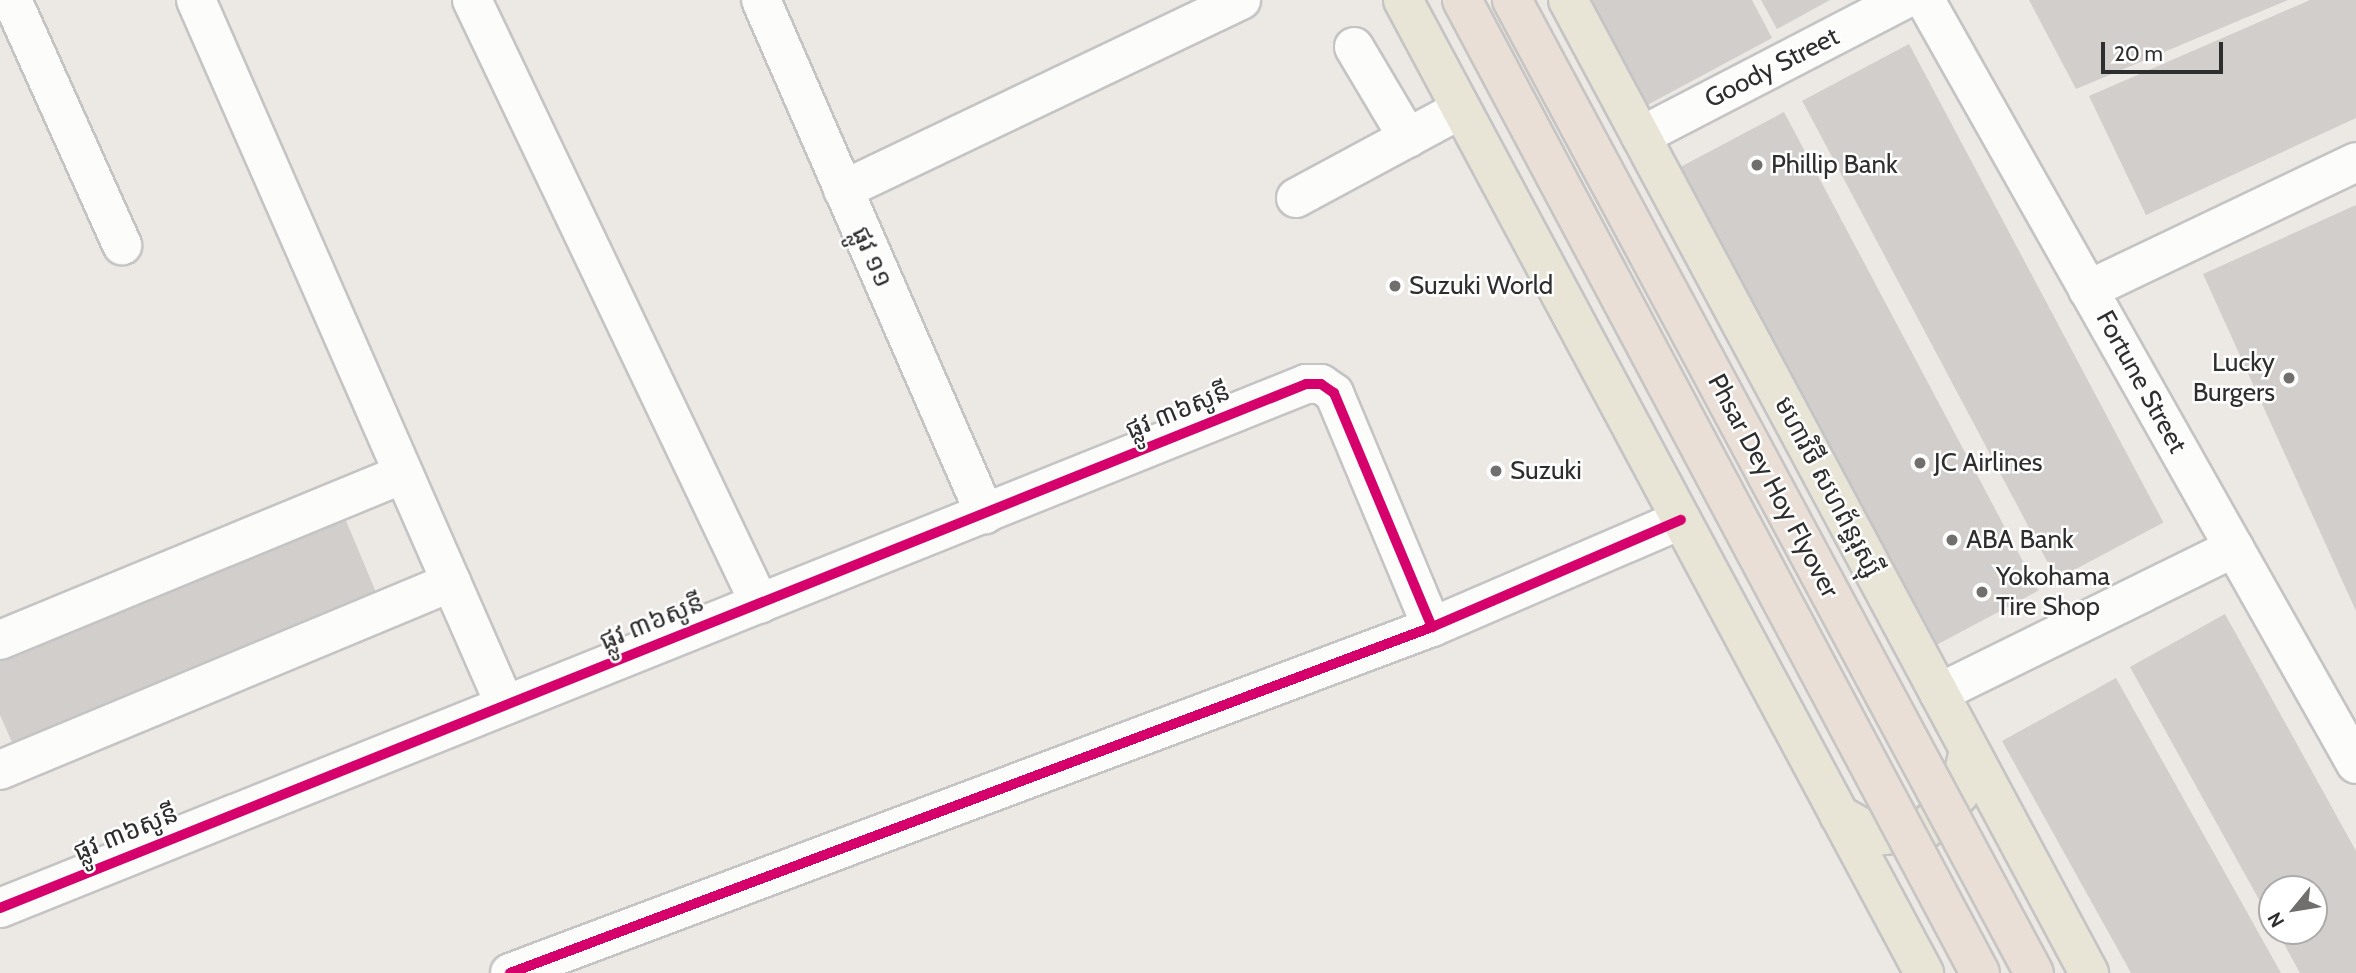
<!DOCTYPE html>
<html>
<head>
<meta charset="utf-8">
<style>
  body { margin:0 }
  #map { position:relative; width:2356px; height:973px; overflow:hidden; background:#ece8e4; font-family:Cabin,"Noto Sans Khmer",sans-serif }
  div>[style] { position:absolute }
  .building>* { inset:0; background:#d1cecb; transform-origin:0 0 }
  .roads { filter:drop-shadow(2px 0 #c5c4c5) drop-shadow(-2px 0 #c5c4c5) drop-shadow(0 2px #c5c4c5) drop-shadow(0 -2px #c5c4c5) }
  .minor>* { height:38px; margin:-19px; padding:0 19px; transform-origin:19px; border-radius:19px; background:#fcfcfb }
  .major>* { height:38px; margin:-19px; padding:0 19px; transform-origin:19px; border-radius:19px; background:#e8e4d6 }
  .bridges { filter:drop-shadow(2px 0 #c6c5c4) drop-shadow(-2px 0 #c6c5c4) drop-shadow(0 2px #c6c5c4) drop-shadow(0 -2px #c6c5c4) }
  .highway-bridge>* { height:38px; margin:-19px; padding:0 19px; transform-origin:19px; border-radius:19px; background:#eadfd6 }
  .cycleway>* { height:10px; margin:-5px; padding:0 5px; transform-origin:5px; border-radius:5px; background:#d6006c }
  .dots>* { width:19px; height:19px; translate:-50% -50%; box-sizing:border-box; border:4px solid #fff; border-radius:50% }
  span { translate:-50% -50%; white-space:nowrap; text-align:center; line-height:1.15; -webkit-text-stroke:5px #fff; paint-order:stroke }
  .street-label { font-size:26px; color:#2e2e2e }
  .poi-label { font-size:26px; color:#2e2e2e }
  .left { translate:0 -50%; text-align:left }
  .right { translate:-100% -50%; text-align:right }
  .north { position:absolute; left:2258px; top:875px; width:70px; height:70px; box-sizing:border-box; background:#fff; border:2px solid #ababab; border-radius:50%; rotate:240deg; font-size:19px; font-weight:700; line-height:28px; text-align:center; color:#2e2e2e }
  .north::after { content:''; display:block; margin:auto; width:24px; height:32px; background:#706f6e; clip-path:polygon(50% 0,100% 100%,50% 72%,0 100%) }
  .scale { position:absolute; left:2101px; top:42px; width:122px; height:32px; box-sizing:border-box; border:4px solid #2e2e2e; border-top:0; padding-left:9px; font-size:21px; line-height:24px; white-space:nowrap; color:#2e2e2e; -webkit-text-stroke:5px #fff; paint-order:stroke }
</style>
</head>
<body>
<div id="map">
  <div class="building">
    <i style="clip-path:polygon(1580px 0,1752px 0,1772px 38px,1638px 110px)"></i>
    <i style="clip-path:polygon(1761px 0,1830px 0,1777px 29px)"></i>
    <i style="clip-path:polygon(2029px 0,2288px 0,2076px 89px)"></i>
    <i style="clip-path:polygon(2310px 0,2356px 0,2356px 118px,2146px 215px,2089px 96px)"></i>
    <i style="left:1909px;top:44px;width:542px;height:121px;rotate:62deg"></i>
    <i style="left:1784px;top:112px;width:542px;height:120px;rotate:62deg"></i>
    <i style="clip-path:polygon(2356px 205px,2356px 611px,2203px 274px)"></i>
    <i style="clip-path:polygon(344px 516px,378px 597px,14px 747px,0 715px,0 657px)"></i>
    <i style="clip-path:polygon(2225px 614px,2356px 851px,2356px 973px,2300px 973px,2277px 931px,2314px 931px,2314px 889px,2272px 889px,2272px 923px,2130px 667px)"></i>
    <i style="clip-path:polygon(2116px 678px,2281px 973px,2131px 973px,2002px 741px)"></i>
  </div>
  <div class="roads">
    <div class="minor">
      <i style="left:12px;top:0;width:269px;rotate:65.8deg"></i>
      <i style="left:196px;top:0;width:770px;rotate:66.33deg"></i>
      <i style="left:472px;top:0;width:669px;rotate:64.51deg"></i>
      <i style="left:761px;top:0;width:561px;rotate:66.45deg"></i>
      <i style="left:1925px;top:0;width:877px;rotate:60.57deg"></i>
      <i style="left:1354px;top:47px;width:106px;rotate:59.3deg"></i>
      <i style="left:1641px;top:136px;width:295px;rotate:-27.4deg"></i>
      <i style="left:843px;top:190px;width:441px;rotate:-25.5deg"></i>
      <i style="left:1296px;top:198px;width:187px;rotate:-28.3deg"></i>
      <i style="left:2088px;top:290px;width:297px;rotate:-25.5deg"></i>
      <i style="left:0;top:640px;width:436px;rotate:-22.4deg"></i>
      <i style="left:1939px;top:693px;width:329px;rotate:-26.2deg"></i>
      <i style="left:0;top:770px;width:489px;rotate:-22.6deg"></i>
      <i style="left:0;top:908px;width:1407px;rotate:-21.86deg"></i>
      <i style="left:1306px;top:384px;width:15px"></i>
      <i style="left:1321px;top:384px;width:16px;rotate:35deg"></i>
      <i style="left:1334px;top:393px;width:254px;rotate:67.3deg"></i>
      <i style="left:510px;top:973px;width:985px;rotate:-20.57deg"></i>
      <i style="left:1432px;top:627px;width:271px;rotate:-23.3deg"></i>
    </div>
    <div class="major">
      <i style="left:1403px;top:0;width:1104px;rotate:61.83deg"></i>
      <i style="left:1568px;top:0;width:1104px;rotate:61.83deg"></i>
      <i style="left:1839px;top:815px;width:43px;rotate:28.9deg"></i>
      <i style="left:1877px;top:836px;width:47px;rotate:-7.3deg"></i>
      <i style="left:1924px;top:830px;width:50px;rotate:-45.8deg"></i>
      <i style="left:1959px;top:794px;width:45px;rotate:-77.2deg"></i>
    </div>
  </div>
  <div class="bridges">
    <div class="highway-bridge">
      <i style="left:1462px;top:0;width:1102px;rotate:61.97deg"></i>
      <i style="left:1512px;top:0;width:1104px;rotate:61.79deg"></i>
    </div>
  </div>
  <div class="cycleway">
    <i style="left:0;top:908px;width:1407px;rotate:-21.86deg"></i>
    <i style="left:1306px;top:384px;width:15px"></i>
    <i style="left:1321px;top:384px;width:16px;rotate:35deg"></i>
    <i style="left:1334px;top:393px;width:254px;rotate:67.3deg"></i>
    <i style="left:510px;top:973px;width:985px;rotate:-20.57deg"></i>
    <i style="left:1432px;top:627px;width:271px;rotate:-23.3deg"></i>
  </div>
  <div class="dots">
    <i style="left:1757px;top:165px;background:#706f6e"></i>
    <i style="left:1395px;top:286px;background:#706f6e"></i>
    <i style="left:2289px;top:378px;background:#706f6e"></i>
    <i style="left:1920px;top:463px;background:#706f6e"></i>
    <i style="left:1496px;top:471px;background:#706f6e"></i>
    <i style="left:1952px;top:540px;background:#706f6e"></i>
    <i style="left:1982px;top:592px;background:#706f6e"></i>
  </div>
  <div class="street-label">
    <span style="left:1772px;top:68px;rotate:-27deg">Goody Street</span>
    <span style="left:872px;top:257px;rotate:66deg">ផ្លូវ ១១</span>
    <span style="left:2141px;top:382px;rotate:61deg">Fortune Street</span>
    <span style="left:1178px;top:411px;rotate:-22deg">ផ្លូវ ៣៦សូនី</span>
    <span style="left:1773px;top:486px;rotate:62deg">Phsar Dey Hoy Flyover</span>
    <span style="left:1828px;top:487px;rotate:62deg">មហាវិថី សហព័ន្ធរុស្ស៊ី</span>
    <span style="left:652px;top:622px;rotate:-22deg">ផ្លូវ ៣៦សូនី</span>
    <span style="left:126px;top:833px;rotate:-22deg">ផ្លូវ ៣៦សូនី</span>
  </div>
  <div class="poi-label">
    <span class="left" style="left:1771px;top:165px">Phillip Bank</span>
    <span class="left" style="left:1409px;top:286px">Suzuki World</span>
    <span class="right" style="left:2275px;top:378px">Lucky<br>Burgers</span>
    <span class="left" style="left:1934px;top:463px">JC Airlines</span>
    <span class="left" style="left:1510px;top:471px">Suzuki</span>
    <span class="left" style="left:1966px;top:540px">ABA Bank</span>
    <span class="left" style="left:1996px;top:592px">Yokohama<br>Tire Shop</span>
  </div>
  <div class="north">N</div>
  <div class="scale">20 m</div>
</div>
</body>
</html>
